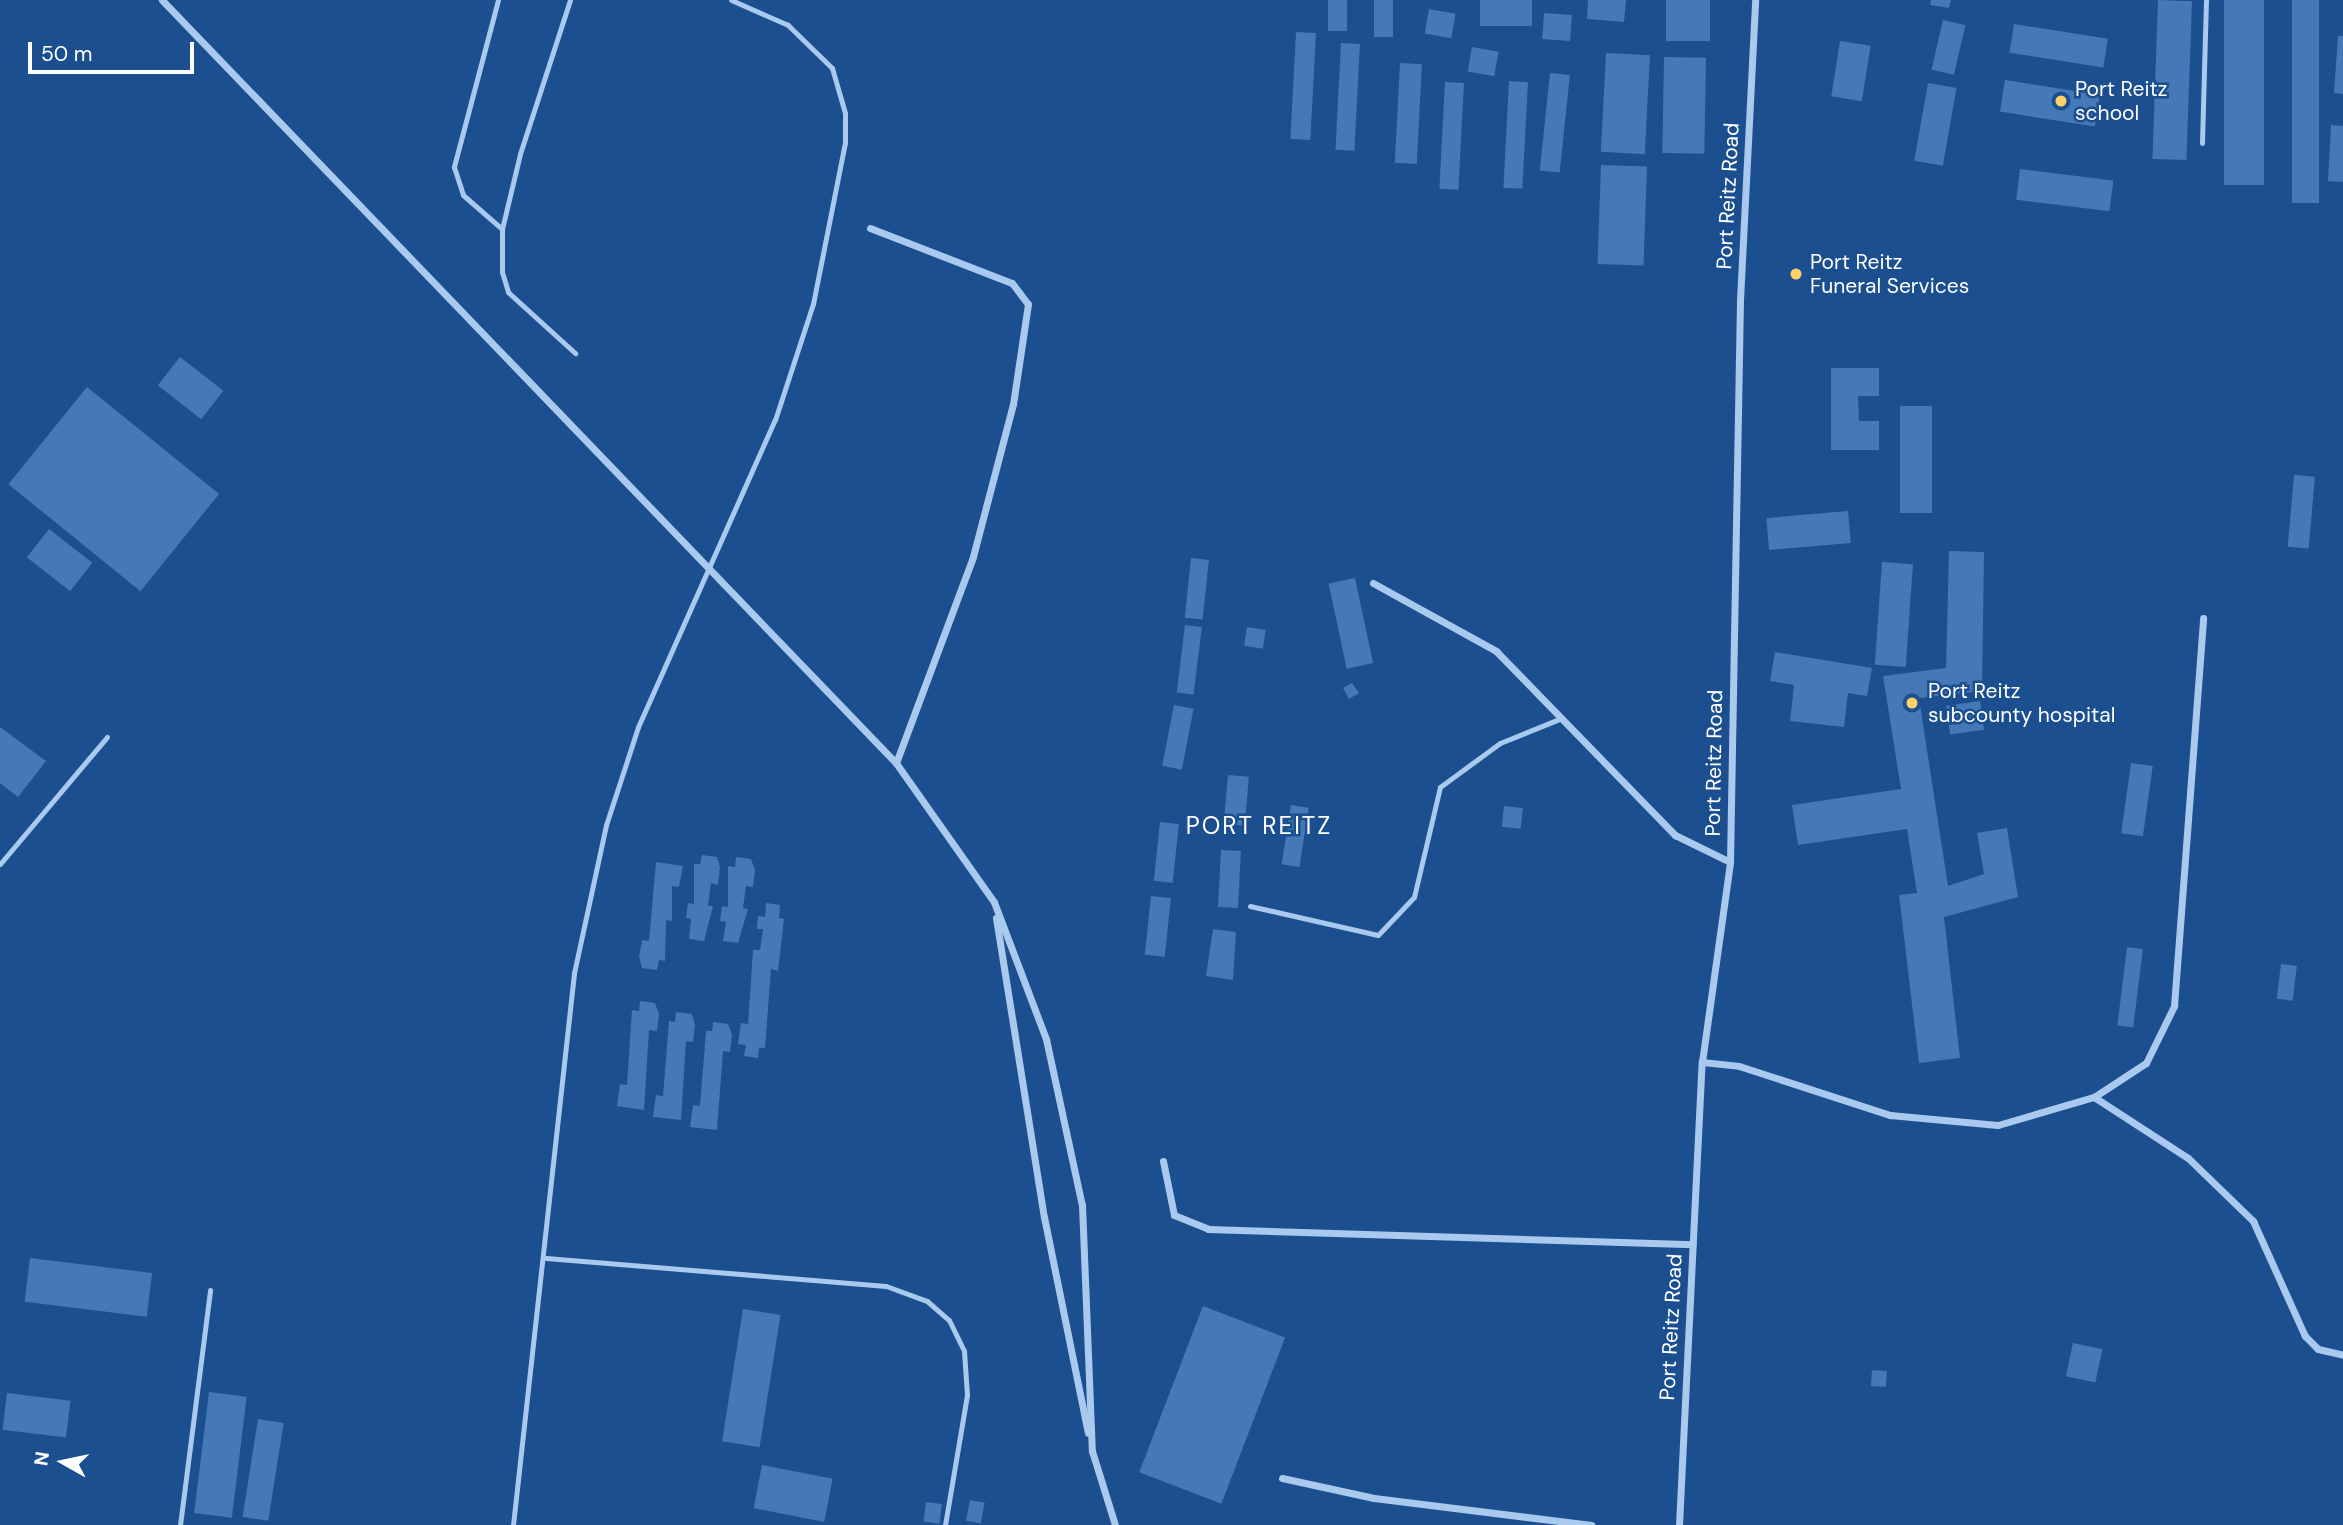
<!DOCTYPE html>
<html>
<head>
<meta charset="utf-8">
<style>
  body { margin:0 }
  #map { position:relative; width:2343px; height:1525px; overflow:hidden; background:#1b4f8f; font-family:"DM Sans",sans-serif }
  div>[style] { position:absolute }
  .building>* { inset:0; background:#4478b7; transform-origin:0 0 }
  .lane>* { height:5px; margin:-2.5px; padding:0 2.5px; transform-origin:2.5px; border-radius:2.5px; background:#a9c9ee }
  .street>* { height:7px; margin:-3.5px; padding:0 3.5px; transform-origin:3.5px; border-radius:3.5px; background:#a9c9ee }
  .dots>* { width:19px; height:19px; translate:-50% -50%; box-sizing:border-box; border:4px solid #1b4f8f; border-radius:50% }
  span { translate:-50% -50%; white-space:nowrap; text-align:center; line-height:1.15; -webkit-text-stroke:5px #1b4f8f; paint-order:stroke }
  .poi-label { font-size:21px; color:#fff }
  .left { translate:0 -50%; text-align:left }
  .street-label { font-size:21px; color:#fff }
  .quarter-label { font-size:24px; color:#fff; letter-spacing:2px }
  .north { position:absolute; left:28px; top:1427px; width:70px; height:70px; -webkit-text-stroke:5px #1b4f8f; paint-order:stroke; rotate:279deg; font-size:19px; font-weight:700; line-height:28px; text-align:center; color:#fff }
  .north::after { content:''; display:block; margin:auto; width:24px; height:32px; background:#fff; clip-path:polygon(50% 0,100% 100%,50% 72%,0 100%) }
  .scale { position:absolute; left:28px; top:42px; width:166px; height:32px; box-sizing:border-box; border:4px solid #fff; border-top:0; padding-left:9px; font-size:21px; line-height:24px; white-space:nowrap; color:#fff; -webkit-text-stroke:5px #1b4f8f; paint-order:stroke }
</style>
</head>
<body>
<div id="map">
  <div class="building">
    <i style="left:1328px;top:0;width:19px;height:31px"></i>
    <i style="left:1374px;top:0;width:19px;height:37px"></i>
    <i style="left:1480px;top:0;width:52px;height:26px"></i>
    <i style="clip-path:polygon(1588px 0,1626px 0,1624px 22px,1587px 19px)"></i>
    <i style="left:1666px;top:0;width:44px;height:41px"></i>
    <i style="clip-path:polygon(1931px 0,1951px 0,1949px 8px,1930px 5px)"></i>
    <i style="left:2158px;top:0;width:34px;height:159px;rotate:2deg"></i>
    <i style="left:2224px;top:0;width:40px;height:185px"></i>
    <i style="left:2292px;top:0;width:27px;height:203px"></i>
    <i style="left:1429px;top:9px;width:27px;height:25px;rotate:10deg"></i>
    <i style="left:1544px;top:13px;width:28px;height:26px;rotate:4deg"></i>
    <i style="left:1943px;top:20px;width:23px;height:51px;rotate:13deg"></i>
    <i style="left:2014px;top:24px;width:95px;height:29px;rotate:9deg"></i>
    <i style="left:1296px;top:32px;width:20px;height:107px;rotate:3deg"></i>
    <i style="clip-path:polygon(2338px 36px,2343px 36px,2343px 94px,2334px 93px)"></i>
    <i style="left:1840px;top:41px;width:31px;height:56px;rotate:9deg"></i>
    <i style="left:1341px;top:43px;width:19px;height:107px;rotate:3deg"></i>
    <i style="left:1472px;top:47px;width:27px;height:25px;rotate:10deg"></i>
    <i style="left:1606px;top:53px;width:44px;height:99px;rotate:3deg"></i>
    <i style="left:1664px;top:57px;width:42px;height:96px;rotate:1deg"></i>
    <i style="left:1400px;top:63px;width:22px;height:100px;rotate:3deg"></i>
    <i style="left:1550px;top:73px;width:20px;height:98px;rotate:6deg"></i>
    <i style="left:2005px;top:80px;width:96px;height:32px;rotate:9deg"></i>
    <i style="left:1509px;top:81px;width:19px;height:107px;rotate:3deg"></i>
    <i style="left:1445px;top:82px;width:19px;height:107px;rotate:3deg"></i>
    <i style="left:1928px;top:83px;width:29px;height:79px;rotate:10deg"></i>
    <i style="clip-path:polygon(2331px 125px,2343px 126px,2343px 182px,2328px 181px)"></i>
    <i style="left:1601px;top:165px;width:46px;height:99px;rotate:2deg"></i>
    <i style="left:2020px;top:169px;width:94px;height:31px;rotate:7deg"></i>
    <i style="left:180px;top:357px;width:55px;height:36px;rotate:38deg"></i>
    <i style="clip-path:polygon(1831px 368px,1879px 368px,1879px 396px,1858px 396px,1859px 421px,1879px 421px,1879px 450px,1831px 450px)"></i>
    <i style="left:87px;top:387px;width:170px;height:125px;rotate:39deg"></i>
    <i style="left:1900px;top:406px;width:32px;height:107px"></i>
    <i style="left:2294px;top:475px;width:21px;height:72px;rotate:5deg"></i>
    <i style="left:1848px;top:511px;width:32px;height:82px;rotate:85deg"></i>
    <i style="left:49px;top:529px;width:55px;height:36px;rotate:38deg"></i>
    <i style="clip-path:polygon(1949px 551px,1984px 552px,1982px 691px,1919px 698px,1948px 886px,1984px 874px,1977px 833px,2007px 828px,2018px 897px,1944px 917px,1960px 1058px,1919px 1063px,1899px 895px,1917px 893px,1907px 829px,1798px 845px,1792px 805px,1901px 789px,1883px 676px,1946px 668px)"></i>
    <i style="left:1191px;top:558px;width:18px;height:60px;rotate:6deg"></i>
    <i style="left:1882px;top:562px;width:31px;height:103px;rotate:4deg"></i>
    <i style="left:1355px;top:578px;width:87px;height:27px;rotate:78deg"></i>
    <i style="left:1185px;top:625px;width:17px;height:68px;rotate:7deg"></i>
    <i style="left:1247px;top:627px;width:19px;height:19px;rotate:9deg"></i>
    <i style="clip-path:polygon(1775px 652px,1872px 668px,1867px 696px,1848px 693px,1844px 727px,1790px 721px,1794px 685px,1770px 681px)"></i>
    <i style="clip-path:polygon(1352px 683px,1359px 693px,1349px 699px,1343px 688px)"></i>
    <i style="left:1980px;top:701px;width:29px;height:34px;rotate:82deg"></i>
    <i style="left:1174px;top:705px;width:20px;height:62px;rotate:11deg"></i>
    <i style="clip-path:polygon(0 727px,46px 761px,18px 797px,0 783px)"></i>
    <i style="left:2131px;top:763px;width:22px;height:71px;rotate:8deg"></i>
    <i style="left:1228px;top:775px;width:21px;height:49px;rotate:5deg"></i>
    <i style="left:1291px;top:805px;width:18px;height:60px;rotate:9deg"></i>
    <i style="left:1504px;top:806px;width:19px;height:21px;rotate:6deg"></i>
    <i style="left:1160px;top:822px;width:19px;height:59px;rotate:6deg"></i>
    <i style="left:1221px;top:850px;width:20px;height:57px;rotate:3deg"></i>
    <i style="clip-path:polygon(702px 855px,717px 857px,720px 867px,718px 885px,711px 883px,708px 906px,713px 906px,704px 941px,689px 939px,691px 919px,686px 918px,688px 903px,694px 904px,694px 864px,700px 864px)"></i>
    <i style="clip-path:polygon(736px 857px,751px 859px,755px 870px,753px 887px,746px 886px,743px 908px,748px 909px,738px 943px,723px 941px,726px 922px,720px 921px,722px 906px,728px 907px,728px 866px,735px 867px)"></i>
    <i style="clip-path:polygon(656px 862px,683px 866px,679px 887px,672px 886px,672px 921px,666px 920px,665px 961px,659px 960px,657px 970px,642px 968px,639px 957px,642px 940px,649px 941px)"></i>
    <i style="left:1151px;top:896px;width:20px;height:59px;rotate:6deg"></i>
    <i style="clip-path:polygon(766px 903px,780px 905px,779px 918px,784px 919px,778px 971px,771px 969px,765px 1048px,759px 1048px,758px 1058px,744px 1056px,746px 1045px,738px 1044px,741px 1023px,748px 1024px,753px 950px,760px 950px,763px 929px,757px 929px,758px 916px,765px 917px)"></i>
    <i style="clip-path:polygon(1213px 929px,1236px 932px,1233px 980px,1206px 976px)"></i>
    <i style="left:2127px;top:947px;width:16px;height:79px;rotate:7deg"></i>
    <i style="left:2281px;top:964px;width:16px;height:35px;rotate:7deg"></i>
    <i style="clip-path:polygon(640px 1001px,655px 1003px,659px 1014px,657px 1031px,649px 1030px,644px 1110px,617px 1106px,620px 1084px,627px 1085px,632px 1010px,639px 1011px)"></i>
    <i style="clip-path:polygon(676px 1012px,692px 1014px,695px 1025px,693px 1042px,686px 1041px,681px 1120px,653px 1117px,656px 1095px,663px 1096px,669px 1021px,675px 1022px)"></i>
    <i style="clip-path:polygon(713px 1022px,728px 1024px,732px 1035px,730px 1052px,723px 1051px,717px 1130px,690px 1127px,693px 1105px,700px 1106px,706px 1031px,712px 1031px)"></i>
    <i style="left:30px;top:1258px;width:123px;height:44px;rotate:7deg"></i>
    <i style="left:1203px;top:1306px;width:88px;height:178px;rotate:21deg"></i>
    <i style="left:743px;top:1309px;width:38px;height:134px;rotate:9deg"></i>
    <i style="left:2073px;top:1343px;width:30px;height:34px;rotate:12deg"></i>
    <i style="left:1872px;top:1370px;width:15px;height:16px;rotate:4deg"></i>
    <i style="left:209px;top:1392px;width:38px;height:122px;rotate:7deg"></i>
    <i style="left:7px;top:1393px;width:64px;height:37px;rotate:7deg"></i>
    <i style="left:258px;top:1419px;width:26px;height:99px;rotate:9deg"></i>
    <i style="left:762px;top:1465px;width:72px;height:44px;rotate:11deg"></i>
    <i style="left:970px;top:1500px;width:15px;height:21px;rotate:11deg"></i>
    <i style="left:926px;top:1502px;width:16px;height:20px;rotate:7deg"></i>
  </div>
  <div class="lane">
    <i style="left:498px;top:0;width:173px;rotate:104.8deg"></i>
    <i style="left:454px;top:167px;width:29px;rotate:72deg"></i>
    <i style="left:463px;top:195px;width:52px;rotate:41.1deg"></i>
    <i style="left:570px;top:0;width:162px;rotate:108deg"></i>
    <i style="left:520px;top:154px;width:77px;rotate:103.5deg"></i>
    <i style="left:502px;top:229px;width:43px;rotate:90deg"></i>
    <i style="left:502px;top:272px;width:21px;rotate:73deg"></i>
    <i style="left:508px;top:292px;width:91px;rotate:42.3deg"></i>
    <i style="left:2202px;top:143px;width:143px;rotate:-88.4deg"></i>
    <i style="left:0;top:864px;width:166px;rotate:-49.9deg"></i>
    <i style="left:1250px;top:906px;width:131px;rotate:12.8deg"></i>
    <i style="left:1378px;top:935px;width:52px;rotate:-46.5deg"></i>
    <i style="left:1414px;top:897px;width:113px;rotate:-76.7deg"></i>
    <i style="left:1440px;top:787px;width:74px;rotate:-36.3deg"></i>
    <i style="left:1500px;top:743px;width:67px;rotate:-22deg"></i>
    <i style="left:546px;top:1258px;width:341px;rotate:4.7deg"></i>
    <i style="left:886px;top:1286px;width:44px;rotate:20.1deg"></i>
    <i style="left:927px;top:1301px;width:29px;rotate:41deg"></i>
    <i style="left:949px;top:1320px;width:34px;rotate:64deg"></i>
    <i style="left:964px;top:1351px;width:44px;rotate:86.1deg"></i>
    <i style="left:967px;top:1395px;width:132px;rotate:99.6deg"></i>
    <i style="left:180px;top:1525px;width:237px;rotate:-82.7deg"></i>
    <i style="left:513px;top:1525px;width:555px;rotate:-83.69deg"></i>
    <i style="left:574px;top:973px;width:151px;rotate:-77.8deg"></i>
    <i style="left:606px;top:825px;width:103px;rotate:-71.9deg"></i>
    <i style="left:638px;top:727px;width:336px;rotate:-66deg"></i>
    <i style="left:775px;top:420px;width:122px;rotate:-71.9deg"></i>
    <i style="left:813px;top:304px;width:164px;rotate:-78.8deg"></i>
    <i style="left:845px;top:143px;width:30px;rotate:-90deg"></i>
    <i style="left:845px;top:113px;width:47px;rotate:-106.1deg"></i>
    <i style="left:832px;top:68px;width:62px;rotate:-135.7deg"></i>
    <i style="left:788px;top:25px;width:62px;rotate:-156.3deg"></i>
  </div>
  <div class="street">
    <i style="left:162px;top:0;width:1059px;rotate:46.11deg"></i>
    <i style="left:896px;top:763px;width:170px;rotate:54.8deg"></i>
    <i style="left:994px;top:902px;width:147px;rotate:69.2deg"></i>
    <i style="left:1046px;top:1039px;width:170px;rotate:77.8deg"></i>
    <i style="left:1082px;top:1205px;width:246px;rotate:87.7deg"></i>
    <i style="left:1092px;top:1451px;width:77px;rotate:72.7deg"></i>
    <i style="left:870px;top:228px;width:152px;rotate:21.2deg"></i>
    <i style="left:1012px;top:283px;width:26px;rotate:53deg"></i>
    <i style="left:1028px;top:304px;width:101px;rotate:98.5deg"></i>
    <i style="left:1013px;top:404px;width:158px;rotate:104.7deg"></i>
    <i style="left:973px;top:557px;width:220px;rotate:110.5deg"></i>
    <i style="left:1373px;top:583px;width:141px;rotate:28.9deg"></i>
    <i style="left:1496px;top:651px;width:257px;rotate:45.8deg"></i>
    <i style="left:1675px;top:835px;width:61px;rotate:26.1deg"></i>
    <i style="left:996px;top:918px;width:303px;rotate:80.9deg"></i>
    <i style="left:1044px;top:1217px;width:220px;rotate:78.5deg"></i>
    <i style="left:1702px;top:1062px;width:37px;rotate:6deg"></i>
    <i style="left:1739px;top:1066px;width:159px;rotate:18deg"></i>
    <i style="left:1890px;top:1115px;width:108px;rotate:5.3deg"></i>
    <i style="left:1998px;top:1125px;width:100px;rotate:-16.3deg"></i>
    <i style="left:2094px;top:1097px;width:62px;rotate:-33.2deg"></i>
    <i style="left:2146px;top:1063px;width:64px;rotate:-63.8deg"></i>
    <i style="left:2174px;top:1006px;width:389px;rotate:-85.7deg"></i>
    <i style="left:2094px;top:1097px;width:112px;rotate:33deg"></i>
    <i style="left:2188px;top:1158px;width:91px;rotate:44.1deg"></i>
    <i style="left:2253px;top:1221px;width:126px;rotate:65.7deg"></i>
    <i style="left:2305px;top:1336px;width:18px;rotate:45deg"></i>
    <i style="left:2318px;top:1349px;width:26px;rotate:13deg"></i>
    <i style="left:1163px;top:1161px;width:55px;rotate:78.5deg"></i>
    <i style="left:1174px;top:1215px;width:37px;rotate:22deg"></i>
    <i style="left:1208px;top:1229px;width:485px;rotate:1.8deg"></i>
    <i style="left:1282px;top:1478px;width:94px;rotate:12.3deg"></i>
    <i style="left:1374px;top:1498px;width:219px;rotate:7.1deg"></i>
    <i style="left:1679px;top:1525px;width:464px;rotate:-87.2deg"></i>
    <i style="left:1702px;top:1062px;width:202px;rotate:-82deg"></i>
    <i style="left:1730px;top:862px;width:562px;rotate:-88.98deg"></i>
    <i style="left:1740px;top:300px;width:300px;rotate:-87.1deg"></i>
  </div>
  <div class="dots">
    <i style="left:2061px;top:101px;background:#ffd166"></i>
    <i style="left:1796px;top:274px;background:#ffd166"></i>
    <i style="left:1912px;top:703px;background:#ffd166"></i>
  </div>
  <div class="poi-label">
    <span class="left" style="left:2075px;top:101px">Port Reitz<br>school</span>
    <span class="left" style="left:1810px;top:274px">Port Reitz<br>Funeral Services</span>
    <span class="left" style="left:1928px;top:703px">Port Reitz<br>subcounty hospital</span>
  </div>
  <div class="street-label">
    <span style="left:1728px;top:196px;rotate:-87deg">Port Reitz Road</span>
    <span style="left:1714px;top:763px;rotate:-89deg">Port Reitz Road</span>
    <span style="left:1671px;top:1327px;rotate:-87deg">Port Reitz Road</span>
  </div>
  <div class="quarter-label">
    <span style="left:1259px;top:826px">PORT REITZ</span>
  </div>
  <div class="north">N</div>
  <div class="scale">50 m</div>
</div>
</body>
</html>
